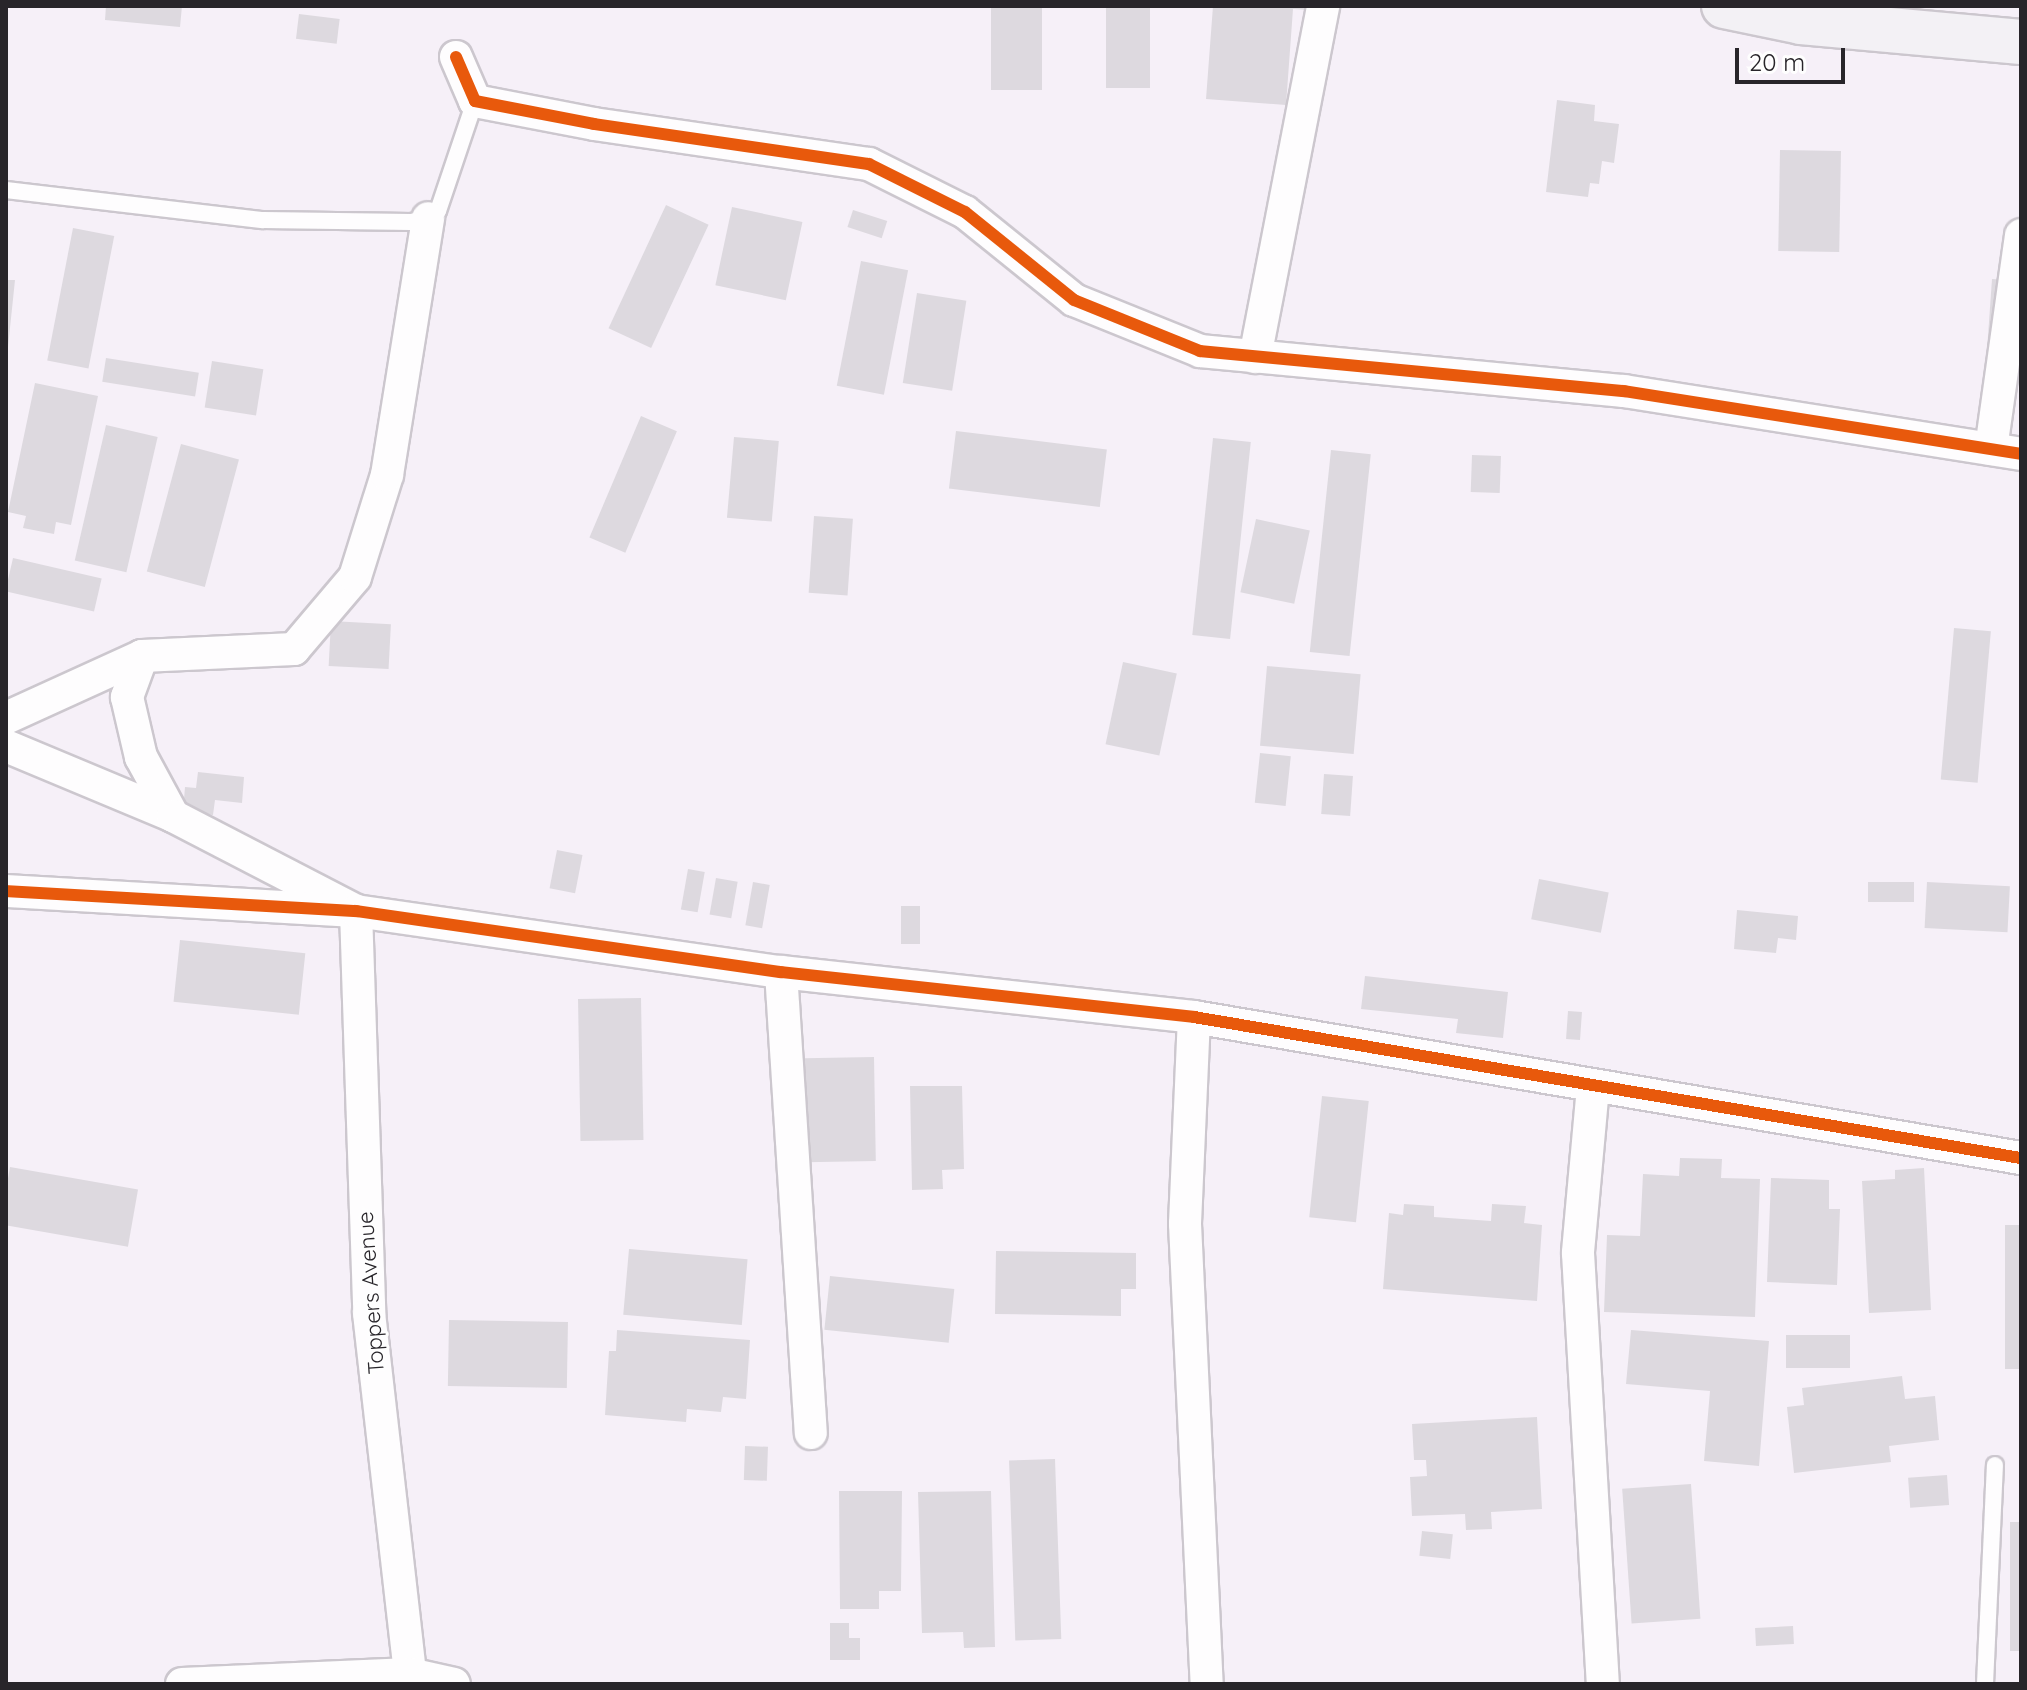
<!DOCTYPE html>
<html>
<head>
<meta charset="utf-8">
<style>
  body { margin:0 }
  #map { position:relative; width:2027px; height:1690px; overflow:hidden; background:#f6f0f8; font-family:Quicksand,sans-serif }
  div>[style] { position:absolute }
  .building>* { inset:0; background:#ddd9df; transform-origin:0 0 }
  .roads { filter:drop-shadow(2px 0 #ccc7ce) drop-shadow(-2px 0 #ccc7ce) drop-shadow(0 2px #ccc7ce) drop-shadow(0 -2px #ccc7ce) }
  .service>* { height:16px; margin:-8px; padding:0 8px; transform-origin:8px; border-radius:8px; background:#fefdfe }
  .minor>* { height:32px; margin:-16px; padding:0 16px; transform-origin:16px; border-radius:16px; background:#fefdfe }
  .secondary>* { height:44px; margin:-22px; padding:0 22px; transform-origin:22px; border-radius:22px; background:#f3f1f5 }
  .cycleway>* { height:12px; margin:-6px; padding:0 6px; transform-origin:6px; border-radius:6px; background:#e8590c }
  span { translate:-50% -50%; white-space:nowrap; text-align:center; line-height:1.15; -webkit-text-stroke:6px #fefefe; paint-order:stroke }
  .street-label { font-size:22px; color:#28252a }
  .frame { position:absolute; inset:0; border:8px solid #28252a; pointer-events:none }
  .scale { position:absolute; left:1735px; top:48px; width:110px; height:36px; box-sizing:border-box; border:4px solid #28252a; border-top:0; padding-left:10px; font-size:24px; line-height:28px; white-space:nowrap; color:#28252a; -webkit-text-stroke:6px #fefefe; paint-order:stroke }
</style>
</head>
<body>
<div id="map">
  <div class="building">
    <i style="clip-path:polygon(106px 6px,182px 6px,180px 27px,105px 20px)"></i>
    <i style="left:991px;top:6px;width:51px;height:84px"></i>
    <i style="left:1106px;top:6px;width:44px;height:82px"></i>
    <i style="clip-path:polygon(1213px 6px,1308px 6px,1308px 10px,1293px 9px,1286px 105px,1206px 99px)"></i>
    <i style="left:299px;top:14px;width:41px;height:25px;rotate:7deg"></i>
    <i style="clip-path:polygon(1557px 100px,1595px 105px,1594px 121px,1619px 124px,1614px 163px,1602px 161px,1599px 184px,1590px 183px,1588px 197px,1546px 192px)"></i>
    <i style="left:1780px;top:150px;width:61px;height:101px;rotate:1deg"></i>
    <i style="left:666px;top:205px;width:47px;height:136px;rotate:25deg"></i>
    <i style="left:732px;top:207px;width:72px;height:80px;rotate:12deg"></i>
    <i style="left:853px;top:210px;width:36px;height:18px;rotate:18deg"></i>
    <i style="left:73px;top:228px;width:42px;height:135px;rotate:11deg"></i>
    <i style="left:861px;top:261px;width:48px;height:127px;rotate:11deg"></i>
    <i style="left:1992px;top:279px;width:15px;height:80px;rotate:4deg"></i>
    <i style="clip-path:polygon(6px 280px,15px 280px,8px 347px,6px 347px)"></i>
    <i style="left:917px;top:293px;width:50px;height:91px;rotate:9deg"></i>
    <i style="left:106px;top:358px;width:94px;height:24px;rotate:9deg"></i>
    <i style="left:212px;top:361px;width:52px;height:47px;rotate:9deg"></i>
    <i style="clip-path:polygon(35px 383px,98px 396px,71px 525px,56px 522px,54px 534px,23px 528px,26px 516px,8px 512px)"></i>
    <i style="left:641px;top:416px;width:39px;height:132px;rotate:23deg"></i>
    <i style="left:106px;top:425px;width:53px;height:139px;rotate:13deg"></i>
    <i style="left:956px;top:431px;width:152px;height:58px;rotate:7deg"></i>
    <i style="left:734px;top:437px;width:45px;height:81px;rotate:5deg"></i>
    <i style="left:1213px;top:438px;width:38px;height:198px;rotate:6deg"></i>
    <i style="left:181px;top:444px;width:60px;height:132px;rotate:15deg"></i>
    <i style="left:1331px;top:450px;width:40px;height:203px;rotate:6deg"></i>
    <i style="left:1472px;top:455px;width:29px;height:37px;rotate:2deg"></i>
    <i style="left:814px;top:516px;width:39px;height:77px;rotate:4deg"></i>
    <i style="left:1256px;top:519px;width:55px;height:75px;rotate:12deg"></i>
    <i style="left:13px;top:558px;width:91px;height:34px;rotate:13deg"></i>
    <i style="left:331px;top:621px;width:60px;height:45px;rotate:3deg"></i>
    <i style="left:1954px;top:628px;width:37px;height:152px;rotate:5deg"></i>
    <i style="left:1123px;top:662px;width:55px;height:84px;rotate:12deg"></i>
    <i style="left:1267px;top:666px;width:94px;height:80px;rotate:5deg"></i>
    <i style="left:1260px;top:753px;width:31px;height:50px;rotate:6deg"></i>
    <i style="clip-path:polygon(198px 772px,244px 777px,242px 803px,215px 800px,213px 815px,183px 812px,185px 787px,196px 788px)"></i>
    <i style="left:1324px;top:774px;width:29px;height:40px;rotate:4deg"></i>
    <i style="left:557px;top:850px;width:26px;height:39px;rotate:11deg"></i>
    <i style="left:688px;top:869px;width:17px;height:41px;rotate:10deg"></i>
    <i style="left:716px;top:878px;width:22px;height:37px;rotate:10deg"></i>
    <i style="left:1539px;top:879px;width:71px;height:41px;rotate:11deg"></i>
    <i style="left:753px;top:882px;width:17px;height:44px;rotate:10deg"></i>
    <i style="left:1868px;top:882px;width:46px;height:20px"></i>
    <i style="left:1927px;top:882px;width:83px;height:46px;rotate:3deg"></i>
    <i style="left:901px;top:906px;width:19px;height:38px"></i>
    <i style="clip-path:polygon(1737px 910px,1798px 916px,1796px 940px,1778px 938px,1776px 953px,1734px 949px)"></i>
    <i style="left:180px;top:940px;width:126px;height:62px;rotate:6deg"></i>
    <i style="clip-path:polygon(1365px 976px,1508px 992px,1503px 1038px,1456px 1033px,1458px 1019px,1361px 1009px)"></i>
    <i style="left:641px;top:998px;width:142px;height:63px;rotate:89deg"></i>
    <i style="left:1568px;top:1011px;width:14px;height:28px;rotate:4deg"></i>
    <i style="left:874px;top:1057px;width:104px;height:70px;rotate:89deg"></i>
    <i style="clip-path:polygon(910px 1086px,962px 1086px,964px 1169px,942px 1170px,943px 1189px,912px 1190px)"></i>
    <i style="left:1322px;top:1096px;width:47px;height:122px;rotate:6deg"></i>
    <i style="clip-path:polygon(1680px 1158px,1722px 1159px,1721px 1178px,1760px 1179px,1755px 1317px,1604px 1312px,1607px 1235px,1640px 1236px,1643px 1174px,1679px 1176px)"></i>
    <i style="left:10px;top:1167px;width:130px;height:58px;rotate:10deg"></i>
    <i style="clip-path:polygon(1924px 1168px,1931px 1310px,1869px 1313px,1862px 1181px,1895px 1179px,1895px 1170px)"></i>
    <i style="clip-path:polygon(1771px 1178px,1829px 1180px,1829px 1209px,1840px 1209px,1837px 1285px,1767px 1282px)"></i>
    <i style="clip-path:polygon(1404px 1204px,1434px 1206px,1434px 1217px,1491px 1221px,1492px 1204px,1526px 1206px,1524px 1223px,1542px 1225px,1537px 1301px,1383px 1289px,1389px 1213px,1403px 1215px)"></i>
    <i style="left:2005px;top:1225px;width:16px;height:144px"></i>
    <i style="left:629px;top:1249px;width:119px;height:66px;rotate:5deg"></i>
    <i style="clip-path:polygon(996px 1251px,1136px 1253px,1136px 1289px,1121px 1289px,1121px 1316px,995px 1314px)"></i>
    <i style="left:830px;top:1276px;width:125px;height:54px;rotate:6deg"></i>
    <i style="left:449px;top:1320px;width:119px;height:66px;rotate:1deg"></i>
    <i style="clip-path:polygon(617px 1330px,750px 1340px,746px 1399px,723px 1397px,721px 1412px,687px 1409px,686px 1422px,605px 1415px,609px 1351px,616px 1351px)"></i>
    <i style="clip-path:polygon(1631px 1330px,1769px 1341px,1759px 1466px,1704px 1461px,1710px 1391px,1626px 1384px)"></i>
    <i style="left:1850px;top:1335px;width:33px;height:64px;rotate:90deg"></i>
    <i style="clip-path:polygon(1902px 1376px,1905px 1399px,1935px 1396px,1939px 1440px,1889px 1446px,1891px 1462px,1794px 1473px,1787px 1407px,1804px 1405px,1802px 1388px)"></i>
    <i style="clip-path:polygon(1537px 1417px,1542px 1509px,1491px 1512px,1492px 1529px,1466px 1530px,1465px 1514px,1412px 1516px,1410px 1477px,1427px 1476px,1426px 1460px,1414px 1460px,1412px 1424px)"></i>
    <i style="left:745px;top:1446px;width:23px;height:34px;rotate:2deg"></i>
    <i style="left:1055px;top:1459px;width:180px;height:46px;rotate:88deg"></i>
    <i style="left:1947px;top:1475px;width:30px;height:39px;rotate:86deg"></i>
    <i style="left:1691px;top:1484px;width:135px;height:69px;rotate:86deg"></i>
    <i style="clip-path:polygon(839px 1491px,902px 1491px,901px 1591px,879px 1591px,879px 1609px,840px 1609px)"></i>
    <i style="clip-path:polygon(991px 1491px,995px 1647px,964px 1648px,963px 1632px,922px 1633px,918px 1492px)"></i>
    <i style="left:2010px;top:1522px;width:11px;height:129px"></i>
    <i style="left:1422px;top:1531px;width:31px;height:25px;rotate:6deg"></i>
    <i style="clip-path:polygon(830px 1623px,849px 1623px,849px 1638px,860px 1638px,860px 1660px,830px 1660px)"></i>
    <i style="left:1793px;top:1626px;width:18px;height:38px;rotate:87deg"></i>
  </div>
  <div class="roads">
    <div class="service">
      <i style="left:6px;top:190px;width:259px;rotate:6.7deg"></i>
      <i style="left:263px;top:220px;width:148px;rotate:0.8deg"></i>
      <i style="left:411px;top:222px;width:17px;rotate:-13deg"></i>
      <i style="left:428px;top:218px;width:12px;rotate:-35deg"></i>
      <i style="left:438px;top:211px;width:116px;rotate:-71.4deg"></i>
      <i style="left:1985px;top:1684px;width:219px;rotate:-87.4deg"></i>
    </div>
    <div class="minor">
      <i style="left:456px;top:57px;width:48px;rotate:66.6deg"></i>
      <i style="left:475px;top:101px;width:121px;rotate:10.9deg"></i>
      <i style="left:594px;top:124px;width:278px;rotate:8.3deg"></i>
      <i style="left:869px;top:164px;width:107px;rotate:26.6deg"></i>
      <i style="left:965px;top:212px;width:140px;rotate:38.9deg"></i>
      <i style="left:1074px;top:300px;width:136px;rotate:22deg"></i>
      <i style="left:1200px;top:351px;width:426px;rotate:5.4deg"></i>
      <i style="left:1624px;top:391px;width:402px;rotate:9deg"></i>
      <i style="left:1255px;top:357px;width:358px;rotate:-79deg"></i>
      <i style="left:1991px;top:449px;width:216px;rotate:-82deg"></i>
      <i style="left:142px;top:656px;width:44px;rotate:110.1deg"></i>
      <i style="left:127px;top:697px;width:62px;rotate:76.9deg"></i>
      <i style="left:141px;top:757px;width:67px;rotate:61.5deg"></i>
      <i style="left:6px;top:718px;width:149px;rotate:-24.5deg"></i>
      <i style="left:142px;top:656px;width:152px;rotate:-2.6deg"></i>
      <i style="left:294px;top:649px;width:94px;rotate:-49.7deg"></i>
      <i style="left:355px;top:577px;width:107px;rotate:-72.6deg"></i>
      <i style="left:387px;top:475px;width:260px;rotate:-80.9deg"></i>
      <i style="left:6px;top:746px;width:181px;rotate:22.7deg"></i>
      <i style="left:173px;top:816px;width:206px;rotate:27.4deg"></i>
      <i style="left:356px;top:911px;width:402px;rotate:88.1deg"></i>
      <i style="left:369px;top:1313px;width:363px;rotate:83.5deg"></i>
      <i style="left:6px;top:891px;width:351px;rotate:3.3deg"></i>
      <i style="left:356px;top:911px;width:429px;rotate:8.2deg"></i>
      <i style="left:781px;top:972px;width:415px;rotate:6.2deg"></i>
      <i style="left:1194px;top:1017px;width:839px;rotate:9.68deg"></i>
      <i style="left:781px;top:972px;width:462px;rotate:86.3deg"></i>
      <i style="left:1194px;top:1017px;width:207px;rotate:92.5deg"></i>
      <i style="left:1185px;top:1224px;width:461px;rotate:87.3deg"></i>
      <i style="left:1593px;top:1087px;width:167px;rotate:95.2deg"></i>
      <i style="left:1578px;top:1253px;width:432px;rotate:86.7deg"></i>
      <i style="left:182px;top:1684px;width:228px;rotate:-2.5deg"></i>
      <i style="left:410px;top:1674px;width:45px;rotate:12.8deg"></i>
    </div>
    <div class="secondary">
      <i style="left:1724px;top:6px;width:79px;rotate:11.7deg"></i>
      <i style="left:1801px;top:22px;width:221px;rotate:5.2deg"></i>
    </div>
  </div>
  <div class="cycleway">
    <i style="left:456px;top:57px;width:48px;rotate:66.6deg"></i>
    <i style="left:475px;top:101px;width:121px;rotate:10.9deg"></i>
    <i style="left:594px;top:124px;width:278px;rotate:8.3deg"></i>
    <i style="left:869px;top:164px;width:107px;rotate:26.6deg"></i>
    <i style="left:965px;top:212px;width:140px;rotate:38.9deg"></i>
    <i style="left:1074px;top:300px;width:136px;rotate:22deg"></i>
    <i style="left:1200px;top:351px;width:426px;rotate:5.4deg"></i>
    <i style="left:1624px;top:391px;width:402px;rotate:9deg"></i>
    <i style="left:6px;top:891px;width:351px;rotate:3.3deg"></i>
    <i style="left:356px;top:911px;width:429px;rotate:8.2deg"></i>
    <i style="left:781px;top:972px;width:415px;rotate:6.2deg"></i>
    <i style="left:1194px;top:1017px;width:839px;rotate:9.68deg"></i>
  </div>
  <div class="street-label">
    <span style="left:371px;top:1293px;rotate:-94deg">Toppers Avenue</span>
  </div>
  <div class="frame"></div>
  <div class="scale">20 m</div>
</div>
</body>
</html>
